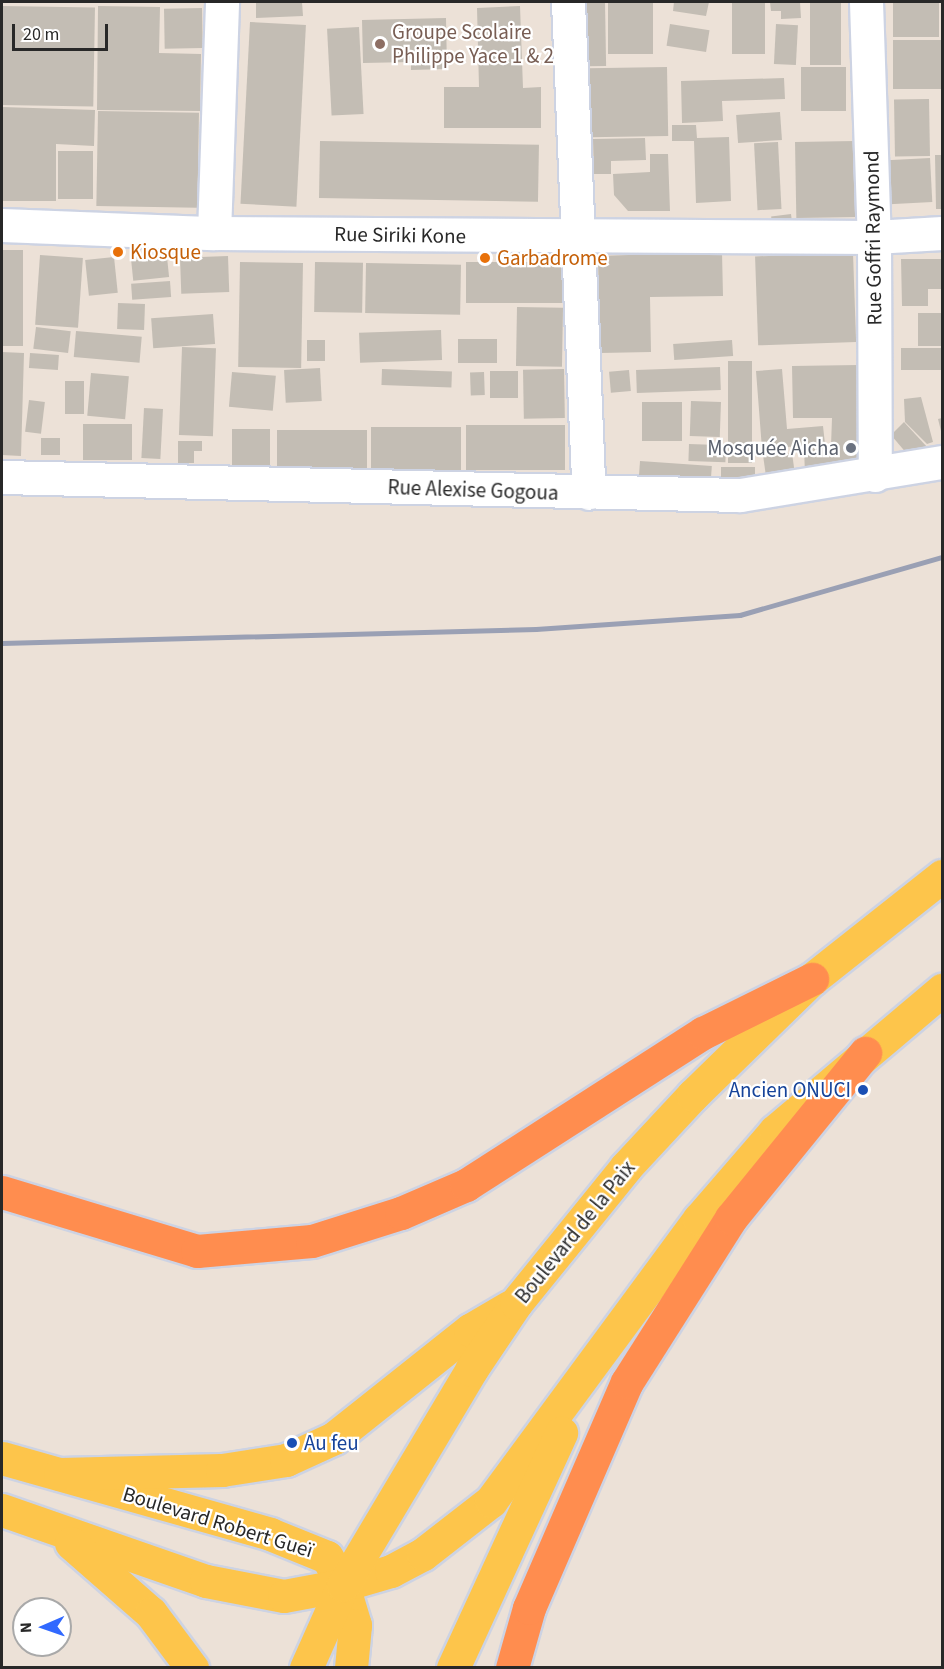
<!DOCTYPE html>
<html>
<head>
<meta charset="utf-8">
<style>
  body { margin:0 }
  #map { position:relative; width:944px; height:1669px; overflow:hidden; background:#ece1d7; font-family:"Source Sans 3",sans-serif }
  div>[style] { position:absolute }
  .building>* { inset:0; background:#c3bdb4; transform-origin:0 0 }
  .roads { filter:drop-shadow(2px 0 #cdd3e3) drop-shadow(-2px 0 #cdd3e3) drop-shadow(0 2px #cdd3e3) drop-shadow(0 -2px #cdd3e3) }
  .minor>* { height:33px; margin:-16.5px; padding:0 16.5px; transform-origin:16.5px; border-radius:16.5px; background:#fff }
  .major>* { height:33px; margin:-16.5px; padding:0 16.5px; transform-origin:16.5px; border-radius:16.5px; background:#fdc54b }
  .highway>* { height:33px; margin:-16.5px; padding:0 16.5px; transform-origin:16.5px; border-radius:16.5px; background:#ff8d4f }
  .rail>* { height:4.5px; margin:-2.25px; padding:0 2.25px; transform-origin:2.25px; border-radius:2.25px; background:#9aa0b4 }
  .dots>* { width:16px; height:16px; translate:-50% -50%; box-sizing:border-box; border:3px solid #fff; border-radius:50% }
  span { translate:-50% -50%; white-space:nowrap; text-align:center; line-height:1.15; -webkit-text-stroke:4.5px #fff; paint-order:stroke }
  .education-label { font-size:21px; color:#785e54 }
  .left { translate:0 -50%; text-align:left }
  .street-label { font-size:21px; color:#282828 }
  .food-label { font-size:21px; color:#c56008 }
  .worship-label { font-size:21px; color:#5b616d }
  .right { translate:-100% -50%; text-align:right }
  .transit-label { font-size:21px; color:#164399 }
  .frame { position:absolute; inset:0; border:3px solid #282828; pointer-events:none }
  .north { position:absolute; left:12px; top:1597px; width:60px; height:60px; box-sizing:border-box; background:#fff; border:2px solid #a9a9a9; border-radius:50%; rotate:268deg; font-size:16px; font-weight:700; line-height:24px; text-align:center; color:#282828 }
  .north::after { content:''; display:block; margin:auto; width:21px; height:27px; background:#3169ff; clip-path:polygon(50% 0,100% 100%,50% 72%,0 100%) }
  .scale { position:absolute; left:12px; top:24px; width:96px; height:27px; box-sizing:border-box; border:3px solid #282828; border-top:0; padding-left:8px; font-size:18px; line-height:21px; white-space:nowrap; color:#282828; -webkit-text-stroke:4px #fff; paint-order:stroke }
</style>
</head>
<body>
<div id="map">
  <div class="building">
    <i style="clip-path:polygon(256px 2px,302px 2px,303px 16px,256px 18px)"></i>
    <i style="left:605px;top:2px;width:64px;height:20px;rotate:89deg"></i>
    <i style="left:608px;top:2px;width:45px;height:52px"></i>
    <i style="clip-path:polygon(674px 2px,709px 2px,706px 16px,673px 11px)"></i>
    <i style="left:732px;top:2px;width:33px;height:52px"></i>
    <i style="clip-path:polygon(770px 2px,800px 2px,801px 18px,781px 19px,781px 11px,771px 11px)"></i>
    <i style="left:810px;top:2px;width:31px;height:63px"></i>
    <i style="left:893px;top:2px;width:46px;height:35px"></i>
    <i style="left:2px;top:6px;width:93px;height:99px;rotate:1deg"></i>
    <i style="clip-path:polygon(98px 6px,160px 7px,159px 53px,201px 54px,200px 111px,97px 110px)"></i>
    <i style="clip-path:polygon(520px 6px,523px 88px,541px 87px,541px 128px,444px 128px,444px 87px,479px 87px,477px 8px)"></i>
    <i style="left:202px;top:8px;width:40px;height:38px;rotate:89deg"></i>
    <i style="clip-path:polygon(446px 18px,447px 69px,411px 70px,411px 62px,363px 63px,362px 20px)"></i>
    <i style="left:250px;top:22px;width:56px;height:182px;rotate:3deg"></i>
    <i style="left:670px;top:24px;width:40px;height:22px;rotate:9deg"></i>
    <i style="left:776px;top:24px;width:22px;height:40px;rotate:3deg"></i>
    <i style="left:359px;top:27px;width:87px;height:32px;rotate:87deg"></i>
    <i style="left:893px;top:40px;width:49px;height:49px"></i>
    <i style="left:667px;top:67px;width:69px;height:78px;rotate:89deg"></i>
    <i style="left:801px;top:67px;width:45px;height:44px"></i>
    <i style="clip-path:polygon(784px 78px,785px 99px,722px 101px,723px 121px,682px 123px,681px 81px)"></i>
    <i style="left:929px;top:99px;width:57px;height:35px;rotate:89deg"></i>
    <i style="clip-path:polygon(2px 107px,95px 110px,94px 146px,56px 144px,56px 201px,2px 201px)"></i>
    <i style="left:98px;top:111px;width:101px;height:95px;rotate:1deg"></i>
    <i style="left:780px;top:112px;width:28px;height:44px;rotate:86deg"></i>
    <i style="clip-path:polygon(672px 125px,696px 125px,697px 138px,729px 137px,731px 201px,696px 203px,694px 141px,672px 141px)"></i>
    <i style="clip-path:polygon(645px 138px,646px 160px,611px 161px,611px 174px,594px 174px,593px 139px)"></i>
    <i style="left:320px;top:141px;width:219px;height:57px;rotate:1deg"></i>
    <i style="left:855px;top:141px;width:76px;height:60px;rotate:89deg"></i>
    <i style="left:778px;top:142px;width:67px;height:24px;rotate:87deg"></i>
    <i style="left:58px;top:151px;width:35px;height:48px"></i>
    <i style="clip-path:polygon(650px 154px,668px 154px,670px 211px,628px 211px,614px 195px,613px 174px,650px 172px)"></i>
    <i style="clip-path:polygon(935px 155px,942px 155px,942px 209px,936px 209px)"></i>
    <i style="left:930px;top:158px;width:44px;height:43px;rotate:87deg"></i>
    <i style="left:791px;top:214px;width:8px;height:20px;rotate:83deg"></i>
    <i style="left:2px;top:250px;width:21px;height:96px"></i>
    <i style="clip-path:polygon(722px 252px,723px 296px,650px 297px,651px 352px,600px 353px,598px 256px)"></i>
    <i style="left:853px;top:253px;width:89px;height:98px;rotate:88deg"></i>
    <i style="left:40px;top:255px;width:43px;height:70px;rotate:4deg"></i>
    <i style="left:228px;top:256px;width:36px;height:48px;rotate:88deg"></i>
    <i style="left:114px;top:257px;width:36px;height:29px;rotate:84deg"></i>
    <i style="left:167px;top:257px;width:20px;height:36px;rotate:84deg"></i>
    <i style="clip-path:polygon(901px 259px,942px 259px,942px 289px,928px 289px,928px 306px,902px 306px)"></i>
    <i style="left:240px;top:262px;width:63px;height:105px;rotate:1deg"></i>
    <i style="left:315px;top:262px;width:48px;height:50px;rotate:1deg"></i>
    <i style="left:466px;top:262px;width:102px;height:41px"></i>
    <i style="left:366px;top:263px;width:95px;height:50px;rotate:1deg"></i>
    <i style="left:170px;top:281px;width:16px;height:39px;rotate:86deg"></i>
    <i style="left:118px;top:303px;width:27px;height:26px;rotate:2deg"></i>
    <i style="left:517px;top:307px;width:46px;height:59px;rotate:1deg"></i>
    <i style="left:918px;top:313px;width:24px;height:33px"></i>
    <i style="left:213px;top:314px;width:30px;height:62px;rotate:86deg"></i>
    <i style="left:36px;top:327px;width:35px;height:22px;rotate:7deg"></i>
    <i style="left:441px;top:330px;width:30px;height:82px;rotate:88deg"></i>
    <i style="left:76px;top:331px;width:66px;height:26px;rotate:5deg"></i>
    <i style="left:458px;top:339px;width:39px;height:24px"></i>
    <i style="left:307px;top:340px;width:18px;height:21px"></i>
    <i style="left:732px;top:340px;width:16px;height:59px;rotate:86deg"></i>
    <i style="left:182px;top:347px;width:34px;height:88px;rotate:2deg"></i>
    <i style="left:901px;top:348px;width:41px;height:22px"></i>
    <i style="clip-path:polygon(2px 352px,24px 353px,21px 456px,2px 455px)"></i>
    <i style="left:30px;top:353px;width:29px;height:15px;rotate:4deg"></i>
    <i style="left:728px;top:361px;width:24px;height:102px"></i>
    <i style="clip-path:polygon(858px 365px,860px 463px,805px 475px,804px 448px,831px 446px,832px 418px,793px 418px,792px 366px)"></i>
    <i style="left:720px;top:367px;width:23px;height:84px;rotate:88deg"></i>
    <i style="left:320px;top:368px;width:33px;height:36px;rotate:87deg"></i>
    <i style="left:382px;top:369px;width:70px;height:16px;rotate:2deg"></i>
    <i style="left:564px;top:369px;width:49px;height:41px;rotate:89deg"></i>
    <i style="clip-path:polygon(782px 369px,787px 429px,823px 426px,825px 444px,762px 449px,756px 371px)"></i>
    <i style="left:629px;top:370px;width:21px;height:20px;rotate:85deg"></i>
    <i style="left:490px;top:371px;width:28px;height:27px"></i>
    <i style="left:232px;top:372px;width:44px;height:35px;rotate:5deg"></i>
    <i style="left:484px;top:372px;width:23px;height:14px;rotate:88deg"></i>
    <i style="left:91px;top:373px;width:38px;height:43px;rotate:5deg"></i>
    <i style="left:84px;top:381px;width:33px;height:19px;rotate:90deg"></i>
    <i style="clip-path:polygon(921px 397px,933px 442px,927px 444px,905px 422px,904px 399px)"></i>
    <i style="left:29px;top:400px;width:16px;height:32px;rotate:7deg"></i>
    <i style="left:691px;top:401px;width:30px;height:35px;rotate:2deg"></i>
    <i style="left:642px;top:402px;width:40px;height:39px"></i>
    <i style="left:144px;top:408px;width:19px;height:50px;rotate:3deg"></i>
    <i style="clip-path:polygon(942px 418px,942px 435px,938px 419px)"></i>
    <i style="clip-path:polygon(904px 422px,928px 448px,908px 455px,891px 435px)"></i>
    <i style="left:132px;top:424px;width:36px;height:49px;rotate:90deg"></i>
    <i style="left:565px;top:425px;width:45px;height:99px;rotate:90deg"></i>
    <i style="left:371px;top:427px;width:90px;height:45px"></i>
    <i style="left:232px;top:429px;width:38px;height:38px"></i>
    <i style="left:277px;top:430px;width:90px;height:45px"></i>
    <i style="left:60px;top:438px;width:17px;height:19px;rotate:90deg"></i>
    <i style="clip-path:polygon(178px 441px,202px 441px,202px 451px,194px 451px,194px 463px,178px 463px)"></i>
    <i style="left:689px;top:444px;width:37px;height:17px;rotate:2deg"></i>
    <i style="left:792px;top:453px;width:27px;height:29px;rotate:82deg"></i>
    <i style="left:640px;top:461px;width:72px;height:18px;rotate:4deg"></i>
    <i style="left:721px;top:467px;width:34px;height:17px"></i>
  </div>
  <div class="roads">
    <div class="minor">
      <i style="left:568px;top:2px;width:491px;rotate:87.6deg"></i>
      <i style="left:866px;top:2px;width:235px;rotate:88.1deg"></i>
      <i style="left:874px;top:237px;width:238px;rotate:89.8deg"></i>
      <i style="left:2px;top:225px;width:212px;rotate:2.2deg"></i>
      <i style="left:214px;top:233px;width:660px;rotate:0.35deg"></i>
      <i style="left:874px;top:237px;width:68px;rotate:-3.4deg"></i>
      <i style="left:214px;top:233px;width:231px;rotate:-88deg"></i>
      <i style="left:2px;top:477px;width:738px;rotate:1.4deg"></i>
      <i style="left:740px;top:495px;width:205px;rotate:-9.3deg"></i>
    </div>
    <div class="major">
      <i style="left:2px;top:1458px;width:279px;rotate:15.8deg"></i>
      <i style="left:270px;top:1534px;width:61px;rotate:22deg"></i>
      <i style="left:327px;top:1557px;width:32px;rotate:60deg"></i>
      <i style="left:343px;top:1585px;width:42px;rotate:73.3deg"></i>
      <i style="left:355px;top:1625px;width:43px;rotate:95.3deg"></i>
      <i style="left:60px;top:1474px;width:162px;rotate:-1.4deg"></i>
      <i style="left:222px;top:1470px;width:65px;rotate:-8.9deg"></i>
      <i style="left:286px;top:1460px;width:53px;rotate:-24.6deg"></i>
      <i style="left:334px;top:1438px;width:174px;rotate:-38.5deg"></i>
      <i style="left:470px;top:1330px;width:45px;rotate:-30.5deg"></i>
      <i style="left:2px;top:1510px;width:216px;rotate:19.2deg"></i>
      <i style="left:206px;top:1581px;width:79px;rotate:10.9deg"></i>
      <i style="left:284px;top:1596px;width:60px;rotate:-10.6deg"></i>
      <i style="left:343px;top:1585px;width:50px;rotate:-16.3deg"></i>
      <i style="left:391px;top:1571px;width:36px;rotate:-28deg"></i>
      <i style="left:423px;top:1554px;width:86px;rotate:-37.9deg"></i>
      <i style="left:491px;top:1501px;width:350px;rotate:-53.6deg"></i>
      <i style="left:699px;top:1219px;width:116px;rotate:-49.2deg"></i>
      <i style="left:775px;top:1131px;width:219px;rotate:-40.2deg"></i>
      <i style="left:71px;top:1543px;width:106px;rotate:41.2deg"></i>
      <i style="left:151px;top:1613px;width:69px;rotate:53.3deg"></i>
      <i style="left:306px;top:1668px;width:91px;rotate:-66deg"></i>
      <i style="left:343px;top:1585px;width:250px;rotate:-59.2deg"></i>
      <i style="left:471px;top:1370px;width:81px;rotate:-56.1deg"></i>
      <i style="left:516px;top:1303px;width:175px;rotate:-51deg"></i>
      <i style="left:626px;top:1167px;width:98px;rotate:-47.1deg"></i>
      <i style="left:693px;top:1095px;width:166px;rotate:-44.3deg"></i>
      <i style="left:812px;top:979px;width:166px;rotate:-38.4deg"></i>
      <i style="left:453px;top:1668px;width:259px;rotate:-65.3deg"></i>
    </div>
    <div class="highway">
      <i style="left:2px;top:1192px;width:204px;rotate:16.8deg"></i>
      <i style="left:197px;top:1251px;width:115px;rotate:-5deg"></i>
      <i style="left:312px;top:1241px;width:93px;rotate:-17.5deg"></i>
      <i style="left:401px;top:1213px;width:71px;rotate:-23.3deg"></i>
      <i style="left:466px;top:1185px;width:282px;rotate:-32.7deg"></i>
      <i style="left:703px;top:1033px;width:122px;rotate:-26.4deg"></i>
      <i style="left:512px;top:1668px;width:62px;rotate:-74.2deg"></i>
      <i style="left:529px;top:1608px;width:246px;rotate:-66.6deg"></i>
      <i style="left:627px;top:1382px;width:194px;rotate:-57.6deg"></i>
      <i style="left:731px;top:1218px;width:213px;rotate:-50.9deg"></i>
    </div>
  </div>
  <div class="rail">
    <i style="left:2px;top:643px;width:534px;rotate:-1.5deg"></i>
    <i style="left:536px;top:629px;width:204px;rotate:-3.9deg"></i>
    <i style="left:740px;top:615px;width:210px;rotate:-16deg"></i>
  </div>
  <div class="dots">
    <i style="left:380px;top:44px;background:#8d6e63"></i>
    <i style="left:118px;top:252px;background:#e8710a"></i>
    <i style="left:485px;top:258px;background:#e8710a"></i>
    <i style="left:851px;top:448px;background:#6b7280"></i>
    <i style="left:863px;top:1090px;background:#1a4fb4"></i>
    <i style="left:292px;top:1443px;background:#1a4fb4"></i>
  </div>
  <div class="education-label">
    <span class="left" style="left:392px;top:44px">Groupe Scolaire<br>Philippe Yace 1 &amp; 2</span>
  </div>
  <div class="street-label">
    <span style="left:400px;top:235px;rotate:1deg">Rue Siriki Kone</span>
    <span style="left:873px;top:238px;rotate:-91deg">Rue Goffri Raymond</span>
    <span style="left:473px;top:490px;rotate:2deg">Rue Alexise Gogoua</span>
    <span style="left:575px;top:1232px;rotate:-51deg">Boulevard de la Paix</span>
    <span style="left:218px;top:1522px;rotate:17deg">Boulevard Robert Gueï</span>
  </div>
  <div class="food-label">
    <span class="left" style="left:130px;top:252px">Kiosque</span>
    <span class="left" style="left:497px;top:258px">Garbadrome</span>
  </div>
  <div class="worship-label">
    <span class="right" style="left:839px;top:448px">Mosquée Aicha</span>
  </div>
  <div class="transit-label">
    <span class="right" style="left:851px;top:1090px">Ancien ONUCI</span>
    <span class="left" style="left:304px;top:1443px">Au feu</span>
  </div>
  <div class="frame"></div>
  <div class="north">N</div>
  <div class="scale">20 m</div>
</div>
</body>
</html>
